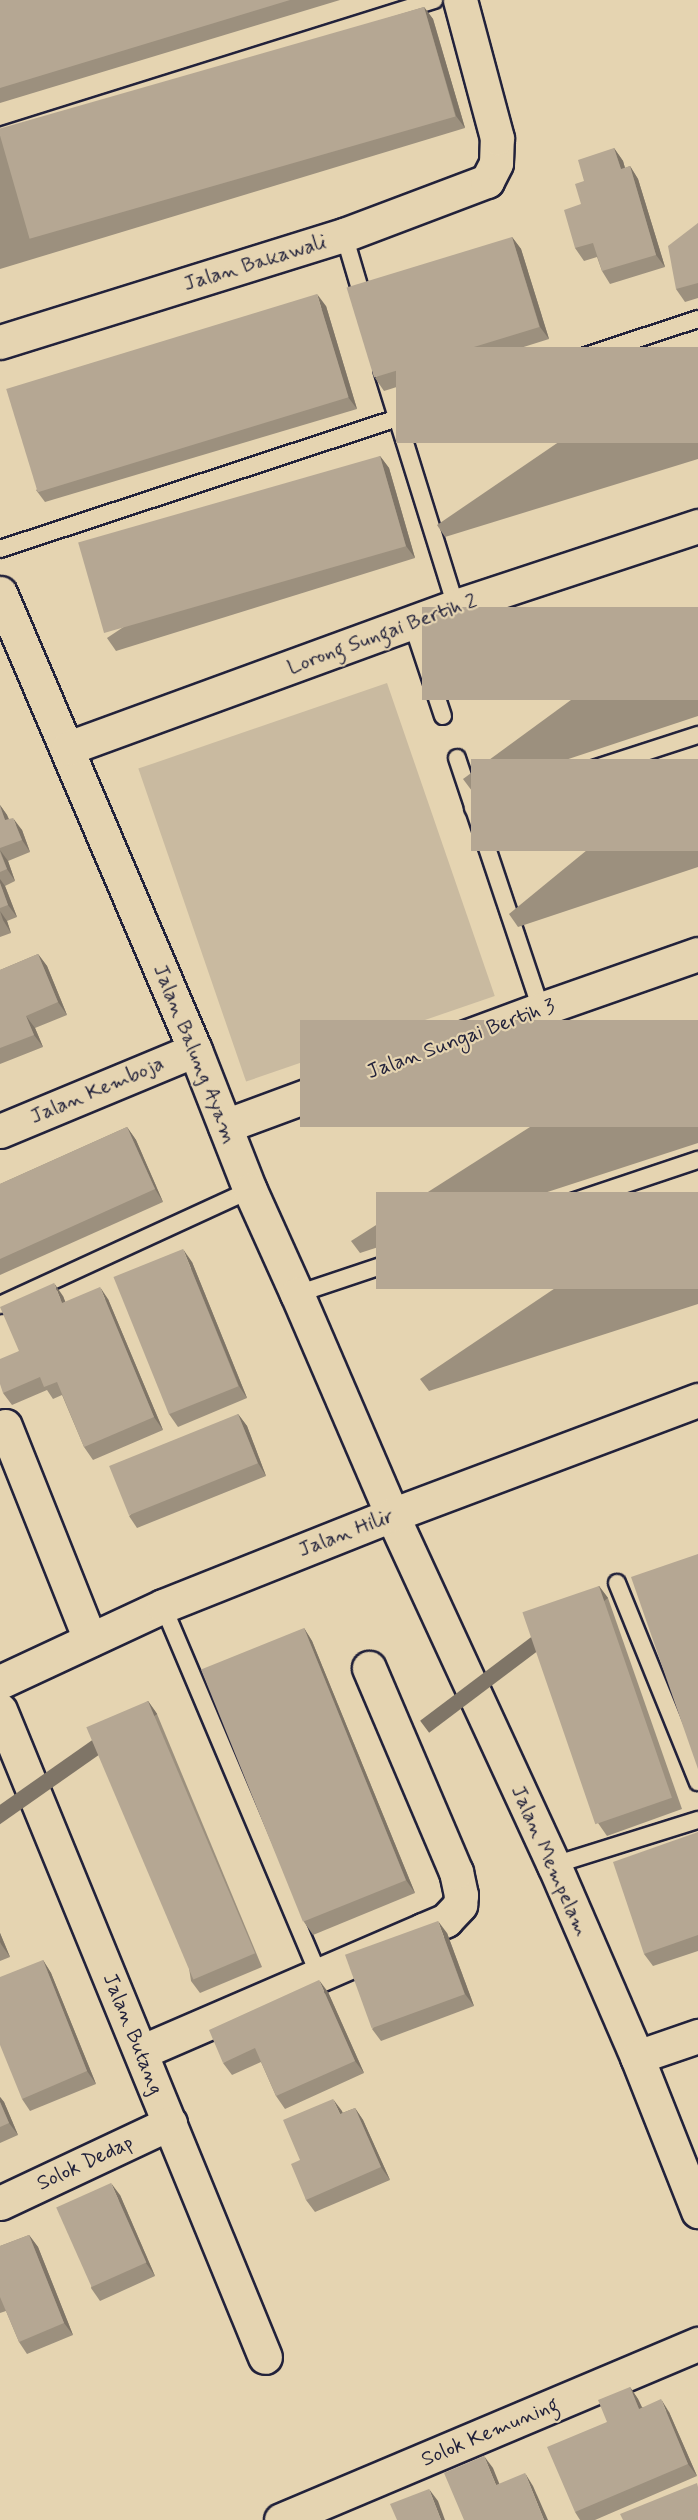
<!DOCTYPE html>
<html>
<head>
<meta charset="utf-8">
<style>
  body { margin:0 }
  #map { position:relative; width:698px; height:2520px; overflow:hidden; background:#e5d4b1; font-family:Mynerve,sans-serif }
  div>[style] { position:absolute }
  .green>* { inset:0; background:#c9baa0; transform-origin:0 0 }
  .roads { filter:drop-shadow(2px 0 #22223b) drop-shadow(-2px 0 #22223b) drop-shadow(0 2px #22223b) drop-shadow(0 -2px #22223b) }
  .lane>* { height:16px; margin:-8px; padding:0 8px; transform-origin:8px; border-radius:8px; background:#e5d4b1 }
  .street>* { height:33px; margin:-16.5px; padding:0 16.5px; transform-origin:16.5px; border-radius:16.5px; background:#e5d4b1 }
  .secondary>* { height:33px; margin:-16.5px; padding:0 16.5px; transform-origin:16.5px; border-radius:16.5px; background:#e5d4b1 }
  .wall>* { inset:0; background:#9c907e }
  .shaded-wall>* { inset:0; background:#7f7567; transform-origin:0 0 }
  .building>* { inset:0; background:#b5a793; transform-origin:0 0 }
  span { translate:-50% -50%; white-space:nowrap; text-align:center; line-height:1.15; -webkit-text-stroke:4.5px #e5d4b1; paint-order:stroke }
  .street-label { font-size:21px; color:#22223b }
</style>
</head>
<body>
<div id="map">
  <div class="green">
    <i style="left:387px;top:683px;width:331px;height:263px;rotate:71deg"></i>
  </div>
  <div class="roads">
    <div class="lane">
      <i style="left:0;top:136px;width:455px;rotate:-17.4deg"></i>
      <i style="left:344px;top:235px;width:74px;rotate:73.5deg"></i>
      <i style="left:382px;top:369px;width:248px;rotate:72.7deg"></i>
      <i style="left:0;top:549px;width:735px;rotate:-18.24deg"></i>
      <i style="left:412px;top:623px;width:98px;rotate:71.6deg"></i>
      <i style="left:457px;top:758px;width:265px;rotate:71.5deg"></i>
      <i style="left:473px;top:808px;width:237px;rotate:-18deg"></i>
      <i style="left:297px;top:1294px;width:423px;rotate:-18.5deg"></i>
      <i style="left:0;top:1305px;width:275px;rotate:-24.7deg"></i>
      <i style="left:617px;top:1583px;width:215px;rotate:67.9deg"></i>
      <i style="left:163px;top:1606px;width:402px;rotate:67.1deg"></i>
      <i style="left:554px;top:1865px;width:151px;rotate:-17.4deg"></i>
    </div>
    <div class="street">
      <i style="left:0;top:342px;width:360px;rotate:-17.3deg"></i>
      <i style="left:344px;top:235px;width:153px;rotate:-20.7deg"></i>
      <i style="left:487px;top:181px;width:20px;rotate:-63deg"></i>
      <i style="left:496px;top:163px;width:25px;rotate:-88deg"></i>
      <i style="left:497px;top:138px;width:143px;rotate:-105deg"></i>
      <i style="left:0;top:593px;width:497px;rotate:66.9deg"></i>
      <i style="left:195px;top:1050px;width:150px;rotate:68.6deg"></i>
      <i style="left:250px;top:1190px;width:114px;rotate:65.7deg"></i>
      <i style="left:297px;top:1294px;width:241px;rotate:66.7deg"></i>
      <i style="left:392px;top:1515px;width:386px;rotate:65.2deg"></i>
      <i style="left:554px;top:1865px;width:209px;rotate:66.6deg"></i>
      <i style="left:637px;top:2057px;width:166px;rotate:68.4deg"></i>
      <i style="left:68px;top:748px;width:413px;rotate:-20.1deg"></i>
      <i style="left:456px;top:606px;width:255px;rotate:-18.3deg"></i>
      <i style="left:225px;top:1126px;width:337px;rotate:-20.3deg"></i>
      <i style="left:541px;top:1009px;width:166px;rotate:-19.3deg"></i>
      <i style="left:0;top:1131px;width:211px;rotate:-22.6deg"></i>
      <i style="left:5px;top:1426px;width:230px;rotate:68.3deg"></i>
      <i style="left:0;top:1710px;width:699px;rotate:67.73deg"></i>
      <i style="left:141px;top:2052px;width:307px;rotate:-23.4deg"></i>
      <i style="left:423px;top:1930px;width:25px;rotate:-23deg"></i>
      <i style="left:446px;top:1920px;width:21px;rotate:-47deg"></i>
      <i style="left:460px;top:1905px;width:10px;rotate:-84deg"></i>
      <i style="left:461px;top:1895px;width:24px;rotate:-102deg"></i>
      <i style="left:456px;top:1872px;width:222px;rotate:-113.1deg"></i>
      <i style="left:637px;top:2057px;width:65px;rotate:-19deg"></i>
      <i style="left:0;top:2203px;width:188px;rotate:-25.2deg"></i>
      <i style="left:281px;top:2520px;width:453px;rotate:-22.9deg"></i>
    </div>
    <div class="secondary">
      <i style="left:0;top:1682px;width:180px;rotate:-25deg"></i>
      <i style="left:163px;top:1606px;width:246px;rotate:-21.7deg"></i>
      <i style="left:392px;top:1515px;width:327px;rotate:-20.6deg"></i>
    </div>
  </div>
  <div class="wall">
    <i style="clip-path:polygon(0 0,340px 0,0 103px)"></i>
    <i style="clip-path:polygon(424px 7px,433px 19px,465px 128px,0 269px,0 136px)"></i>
    <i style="clip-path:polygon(614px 148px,623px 161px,625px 168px,630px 166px,638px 179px,665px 267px,610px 284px,602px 271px,597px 257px,584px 261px,575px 248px,584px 181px)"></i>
    <i style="clip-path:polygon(698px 223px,698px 298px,685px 302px,676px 289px)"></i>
    <i style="clip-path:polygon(512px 237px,521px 249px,549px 339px,384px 391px,375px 378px)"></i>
    <i style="clip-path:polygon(326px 306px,357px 409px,45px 502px,36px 490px)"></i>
    <i style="clip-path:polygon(698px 347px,698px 459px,445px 537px,437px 525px)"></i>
    <i style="clip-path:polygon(380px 456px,389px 468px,415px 558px,116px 651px,107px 638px)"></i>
    <i style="clip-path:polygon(698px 607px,698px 716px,472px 791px,463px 779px)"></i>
    <i style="clip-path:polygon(698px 759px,698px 867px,518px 927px,509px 914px)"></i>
    <i style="clip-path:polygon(0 805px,7px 815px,9px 819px,22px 830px,30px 852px,8px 861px,15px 881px,5px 886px,17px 917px,7px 921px,11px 933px,0 937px)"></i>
    <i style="clip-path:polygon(38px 954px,47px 966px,67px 1015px,35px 1028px,43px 1047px,0 1064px,0 970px)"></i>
    <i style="clip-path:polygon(698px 1020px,698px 1143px,360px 1253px,351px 1241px)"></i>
    <i style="clip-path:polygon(127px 1127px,136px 1140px,163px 1202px,0 1275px,0 1184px)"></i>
    <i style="clip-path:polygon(698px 1192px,698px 1304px,429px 1391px,420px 1379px)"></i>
    <i style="clip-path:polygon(192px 1262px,247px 1398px,178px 1427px,169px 1414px)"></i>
    <i style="clip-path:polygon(63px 1296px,65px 1302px,108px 1299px,163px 1430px,93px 1460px,84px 1447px,62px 1395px,53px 1399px,47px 1390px,12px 1405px,3px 1393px,19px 1351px)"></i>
    <i style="clip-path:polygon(238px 1414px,247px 1426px,266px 1476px,137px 1528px,129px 1516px)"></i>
    <i style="clip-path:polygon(599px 1586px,608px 1598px,682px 1809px,607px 1836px,598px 1823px)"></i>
    <i style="clip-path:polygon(304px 1628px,312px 1641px,415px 1893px,313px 1935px,304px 1922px)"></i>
    <i style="clip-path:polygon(148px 1701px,157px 1714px,262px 1967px,200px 1993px,191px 1981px)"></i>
    <i style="clip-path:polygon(698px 1832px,698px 1951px,653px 1966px,644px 1954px)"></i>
    <i style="clip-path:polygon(0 1933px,10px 1957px,0 1961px)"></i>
    <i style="clip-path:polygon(447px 1933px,474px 2006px,381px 2041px,372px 2029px)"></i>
    <i style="clip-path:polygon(43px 1960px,51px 1973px,96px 2084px,30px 2111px,22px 2099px)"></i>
    <i style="clip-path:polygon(328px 1992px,364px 2073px,285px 2109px,276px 2096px,261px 2062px,232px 2075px,223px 2063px)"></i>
    <i style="clip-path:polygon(0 2097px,4px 2102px,18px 2135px,0 2143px)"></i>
    <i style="clip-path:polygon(355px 2108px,363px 2120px,390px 2180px,315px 2212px,306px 2200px,300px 2160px,342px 2111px,342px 2113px)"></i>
    <i style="clip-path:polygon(120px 2195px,155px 2276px,100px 2301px,91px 2288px)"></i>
    <i style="clip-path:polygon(29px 2235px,38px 2247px,73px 2335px,27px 2354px,19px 2342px,6px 2311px,0 2313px,0 2246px)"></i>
    <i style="clip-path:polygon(630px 2387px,638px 2399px,642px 2407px,669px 2412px,697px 2476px,595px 2520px,580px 2520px,575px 2512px,607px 2422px)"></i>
  </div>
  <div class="shaded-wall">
    <i style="clip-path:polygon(424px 7px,433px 19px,465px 128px,456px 116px)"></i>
    <i style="clip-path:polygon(614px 148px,623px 161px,629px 182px,621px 169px)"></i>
    <i style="clip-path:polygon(630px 166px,638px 179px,665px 267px,656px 255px)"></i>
    <i style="clip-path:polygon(512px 237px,521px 249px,549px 339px,540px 327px)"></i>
    <i style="clip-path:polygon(317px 294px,326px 306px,357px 409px,348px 397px)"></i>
    <i style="clip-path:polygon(380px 456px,389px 468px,415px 558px,406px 546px)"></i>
    <i style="clip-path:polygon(0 805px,7px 815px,14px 833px,5px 820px)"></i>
    <i style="clip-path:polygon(13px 818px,22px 830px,30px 852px,22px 840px)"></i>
    <i style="clip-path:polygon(0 850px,8px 861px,15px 881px,7px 869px)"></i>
    <i style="clip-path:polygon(0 879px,5px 886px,17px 917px,8px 905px,0 883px)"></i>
    <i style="clip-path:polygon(0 911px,7px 921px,11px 933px,3px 920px)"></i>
    <i style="clip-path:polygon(38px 954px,47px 966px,67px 1015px,58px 1002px)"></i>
    <i style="clip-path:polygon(26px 1016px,35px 1028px,43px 1047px,34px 1035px)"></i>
    <i style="clip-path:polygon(127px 1127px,136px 1140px,163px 1202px,155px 1189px)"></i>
    <i style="clip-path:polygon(183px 1249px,192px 1262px,247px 1398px,239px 1386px)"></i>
    <i style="clip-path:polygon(54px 1283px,63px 1296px,71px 1316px,62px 1303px)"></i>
    <i style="clip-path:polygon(100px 1287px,108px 1299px,163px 1430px,154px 1417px)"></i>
    <i style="clip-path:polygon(238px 1414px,247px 1426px,266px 1476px,258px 1463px)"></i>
    <i style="left:599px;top:1586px;width:15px;height:224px;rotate:53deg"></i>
    <i style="clip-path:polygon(304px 1628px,312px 1641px,415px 1893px,406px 1880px)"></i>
    <i style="left:148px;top:1701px;width:16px;height:274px;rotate:55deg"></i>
    <i style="clip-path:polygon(438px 1921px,447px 1933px,474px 2006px,465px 1994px)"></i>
    <i style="clip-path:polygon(0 1933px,10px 1957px,1px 1944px,0 1942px)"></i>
    <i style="clip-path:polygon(43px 1960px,51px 1973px,96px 2084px,87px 2071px)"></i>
    <i style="clip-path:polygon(319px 1980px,328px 1992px,364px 2073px,355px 2061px)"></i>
    <i style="clip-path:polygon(0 2097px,4px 2102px,18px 2135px,9px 2123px,0 2102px)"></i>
    <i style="clip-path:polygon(333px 2099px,342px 2111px,348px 2127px,340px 2114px)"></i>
    <i style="clip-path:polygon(355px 2108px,363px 2120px,390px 2180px,381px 2167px)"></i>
    <i style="clip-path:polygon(111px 2183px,120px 2195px,155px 2276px,146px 2263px)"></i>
    <i style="clip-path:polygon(29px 2235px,38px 2247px,73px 2335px,64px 2323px)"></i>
    <i style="clip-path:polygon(630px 2387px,638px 2399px,648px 2421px,639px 2409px)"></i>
    <i style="clip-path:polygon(661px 2399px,669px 2412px,697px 2476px,688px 2464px)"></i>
    <i style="clip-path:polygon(484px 2456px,493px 2468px,505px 2498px,496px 2485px)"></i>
    <i style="clip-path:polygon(525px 2473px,533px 2486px,548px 2520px,544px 2520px)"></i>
    <i style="clip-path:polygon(429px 2489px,438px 2501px,445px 2520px,441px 2520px)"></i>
  </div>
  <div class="building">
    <i style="clip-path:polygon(0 0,290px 0,0 88px)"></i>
    <i style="left:424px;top:7px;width:114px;height:443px;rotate:74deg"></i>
    <i style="clip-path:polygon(614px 148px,621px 169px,630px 166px,656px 255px,602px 271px,593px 243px,575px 248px,564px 210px,581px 204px,575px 184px,584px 181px,578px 160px)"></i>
    <i style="clip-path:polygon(698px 223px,698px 283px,676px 289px,668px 246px)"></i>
    <i style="left:512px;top:237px;width:94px;height:173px;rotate:73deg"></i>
    <i style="left:317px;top:294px;width:108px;height:325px;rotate:73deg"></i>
    <i style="left:698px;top:347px;width:96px;height:302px;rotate:90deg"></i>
    <i style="left:380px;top:456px;width:94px;height:314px;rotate:74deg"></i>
    <i style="left:698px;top:607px;width:93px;height:276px;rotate:90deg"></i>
    <i style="left:698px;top:759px;width:92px;height:227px;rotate:90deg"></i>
    <i style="clip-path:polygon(0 806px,5px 820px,13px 818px,22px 840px,0 848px)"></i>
    <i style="clip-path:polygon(0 852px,7px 869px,0 872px)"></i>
    <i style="clip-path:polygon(0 883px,8px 905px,0 908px)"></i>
    <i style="clip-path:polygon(38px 954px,58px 1002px,26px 1016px,34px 1035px,0 1048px,0 970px)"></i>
    <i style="left:698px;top:1020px;width:107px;height:398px;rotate:90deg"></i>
    <i style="clip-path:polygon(127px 1127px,155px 1189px,0 1259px,0 1184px)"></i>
    <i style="left:698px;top:1192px;width:97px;height:322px;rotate:90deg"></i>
    <i style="left:183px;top:1249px;width:148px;height:75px;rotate:68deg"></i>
    <i style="clip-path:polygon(54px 1283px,62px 1303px,100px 1287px,154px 1417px,84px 1447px,57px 1382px,44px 1387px,40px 1377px,3px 1393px,0 1384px,0 1359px,19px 1351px,0 1307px)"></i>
    <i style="left:238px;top:1414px;width:53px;height:139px;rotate:68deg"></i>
    <i style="clip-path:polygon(698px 1554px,698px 1769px,631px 1577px)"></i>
    <i style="left:599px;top:1586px;width:224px;height:81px;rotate:71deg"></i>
    <i style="left:304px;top:1628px;width:272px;height:111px;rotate:68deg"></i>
    <i style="left:148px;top:1701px;width:274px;height:67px;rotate:67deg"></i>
    <i style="clip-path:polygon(698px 1832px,698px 1935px,644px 1954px,613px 1862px)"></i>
    <i style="left:438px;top:1921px;width:78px;height:99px;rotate:70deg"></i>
    <i style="clip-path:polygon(43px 1960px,87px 2071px,22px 2099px,0 2045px,0 1977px)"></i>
    <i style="clip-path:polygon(319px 1980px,355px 2061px,276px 2096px,255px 2048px,223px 2063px,209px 2030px)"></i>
    <i style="clip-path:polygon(333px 2099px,340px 2114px,355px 2108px,381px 2167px,306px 2200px,291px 2164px,300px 2160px,283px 2120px)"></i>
    <i style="clip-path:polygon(0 2102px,9px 2123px,0 2127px)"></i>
    <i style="left:111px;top:2183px;width:87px;height:60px;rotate:66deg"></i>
    <i style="clip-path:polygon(29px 2235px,64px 2323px,19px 2342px,0 2297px,0 2246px)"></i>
    <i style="clip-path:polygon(630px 2387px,639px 2409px,661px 2399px,688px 2464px,575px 2512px,547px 2447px,607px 2422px,598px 2400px)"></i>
    <i style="clip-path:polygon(484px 2456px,496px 2485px,525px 2473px,544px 2520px,464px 2520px,444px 2473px)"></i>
    <i style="clip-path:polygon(697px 2483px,698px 2487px,698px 2520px,623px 2520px,620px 2514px)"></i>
    <i style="clip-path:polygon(429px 2489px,441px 2520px,397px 2520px,390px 2504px)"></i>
  </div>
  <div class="street-label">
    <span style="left:255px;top:263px;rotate:-17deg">Jalan Bakawali</span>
    <span style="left:382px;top:634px;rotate:-20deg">Lorong Sungai Bertih 2</span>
    <span style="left:461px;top:1039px;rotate:-20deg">Jalan Sungai Bertih 3</span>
    <span style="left:195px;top:1054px;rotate:68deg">Jalan Balung Ayam</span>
    <span style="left:97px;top:1090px;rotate:-23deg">Jalan Kemboja</span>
    <span style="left:346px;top:1533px;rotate:-21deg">Jalan Hilir</span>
    <span style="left:550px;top:1861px;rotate:66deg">Jalan Mempelam</span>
    <span style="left:133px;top:2034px;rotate:68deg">Jalan Butang</span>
    <span style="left:85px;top:2163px;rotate:-25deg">Solok Dedap</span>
    <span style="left:490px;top:2432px;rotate:-23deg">Solok Kemuning</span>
  </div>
</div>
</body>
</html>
